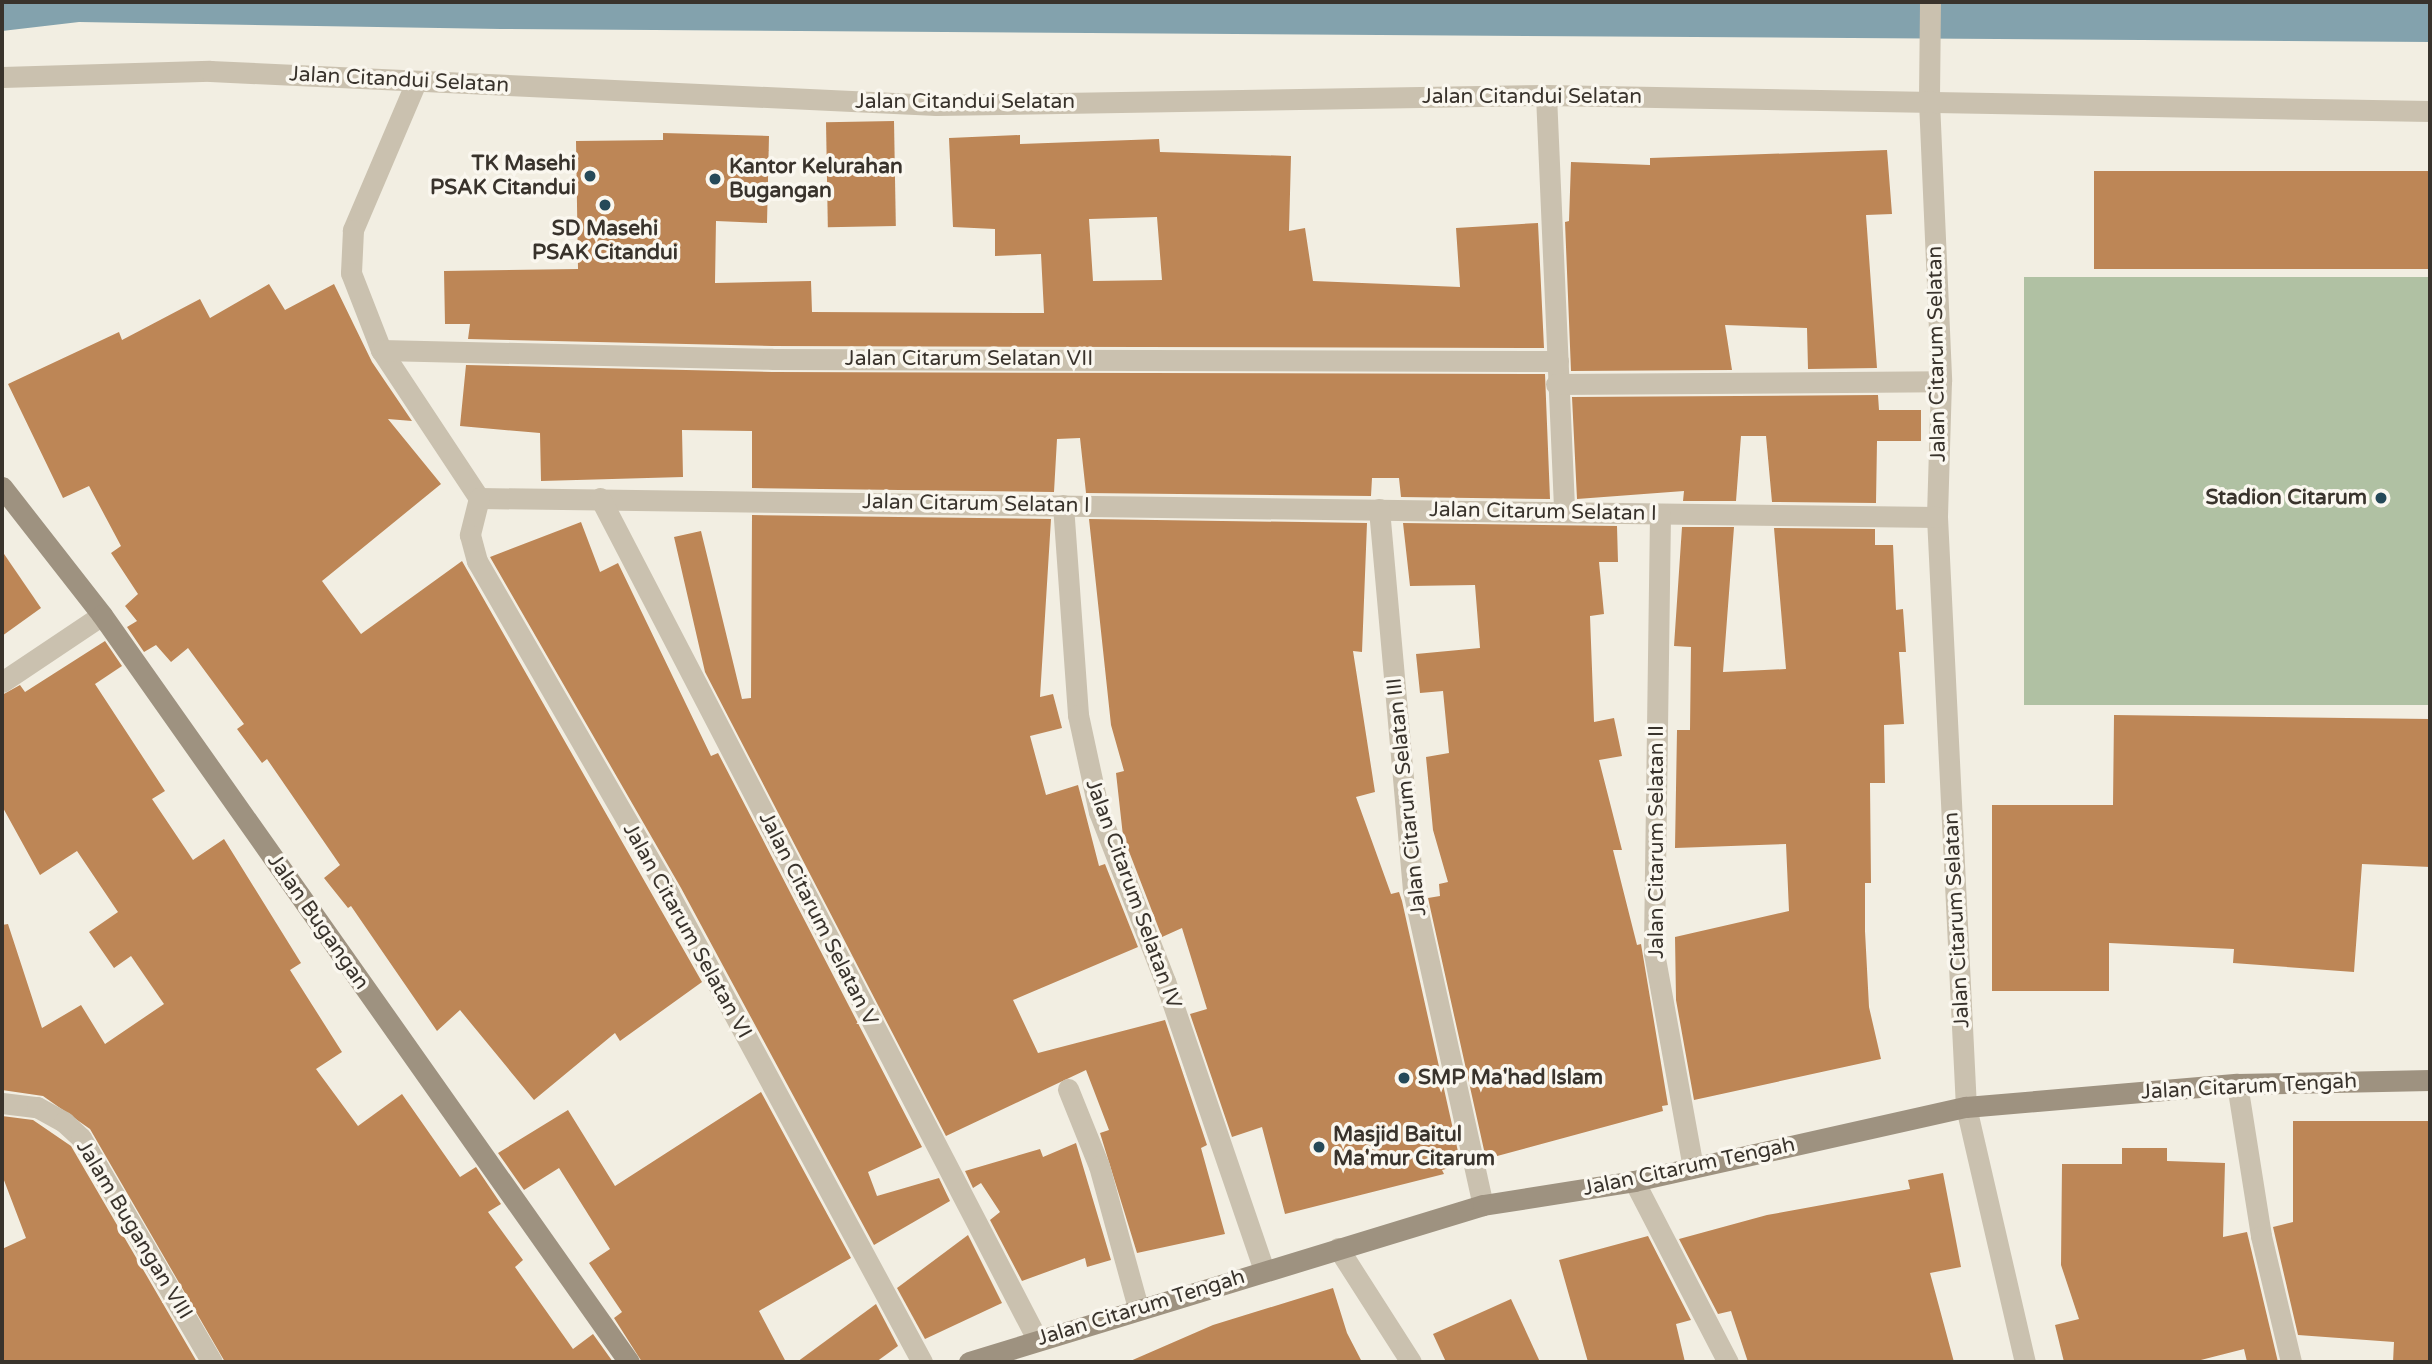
<!DOCTYPE html>
<html>
<head>
<meta charset="utf-8">
<style>
  body { margin:0 }
  #map { position:relative; width:2432px; height:1364px; overflow:hidden; background:#f2eee2; font-family:"Varela Round",sans-serif }
  div>[style] { position:absolute }
  .green>* { inset:0; background:#b0c1a3; transform-origin:0 0 }
  .water>* { inset:0; background:#83a2ad }
  .building>* { inset:0; background:#bd8656; transform-origin:0 0 }
  .street>* { height:21px; margin:-10.5px; padding:0 10.5px; transform-origin:10.5px; border-radius:10.5px; background:#cac1af }
  .secondary>* { height:21px; margin:-10.5px; padding:0 10.5px; transform-origin:10.5px; border-radius:10.5px; background:#9e9280 }
  .dots>* { width:19px; height:19px; translate:-50% -50%; box-sizing:border-box; border:4px solid #faf7ef; border-radius:50% }
  span { translate:-50% -50%; white-space:nowrap; text-align:center; line-height:1.15; -webkit-text-stroke:7px #faf7ef; paint-order:stroke }
  .street-label { font-size:21px; color:#39332c }
  .poi-label { font-size:21px; color:#39332c; font-weight:700 }
  .right { translate:-100% -50%; text-align:right }
  .left { translate:0 -50%; text-align:left }
  .frame { position:absolute; inset:0; border:4px solid #39332c; pointer-events:none }
</style>
</head>
<body>
<div id="map">
  <div class="green">
    <i style="left:2024px;top:277px;width:406px;height:428px"></i>
  </div>
  <div class="water">
    <i style="clip-path:polygon(2px 2px,2430px 2px,2430px 42px,501px 29px,79px 22px,2px 31px)"></i>
  </div>
  <div class="building">
    <i style="left:894px;top:121px;width:105px;height:68px;rotate:89deg"></i>
    <i style="clip-path:polygon(evenodd,663px 133px,769px 136px,767px 223px,716px 221px,715px 283px,811px 281px,812px 312px,1044px 313px,1041px 254px,995px 256px,995px 229px,953px 227px,949px 138px,1020px 135px,1020px 144px,1159px 139px,1160px 152px,1291px 156px,1289px 231px,1305px 228px,1313px 281px,1460px 287px,1456px 228px,1538px 223px,1544px 348px,772px 346px,468px 339px,470px 324px,445px 324px,444px 271px,578px 269px,576px 141px,663px 140px,663px 133px,1157px 217px,1162px 280px,1093px 281px,1089px 219px,1157px 217px)"></i>
    <i style="clip-path:polygon(1887px 150px,1892px 214px,1866px 215px,1877px 368px,1808px 369px,1807px 328px,1725px 325px,1732px 370px,1571px 371px,1565px 222px,1569px 221px,1571px 162px,1650px 165px,1650px 158px)"></i>
    <i style="left:2430px;top:171px;width:98px;height:336px;rotate:90deg"></i>
    <i style="clip-path:polygon(269px 284px,285px 310px,334px 284px,372px 362px,412px 421px,388px 419px,441px 484px,322px 581px,361px 634px,462px 561px,702px 982px,620px 1041px,615px 1033px,534px 1100px,460px 1010px,437px 1031px,351px 906px,348px 908px,324px 878px,340px 865px,267px 759px,262px 763px,237px 729px,244px 724px,188px 648px,171px 662px,156px 645px,144px 652px,127px 627px,137px 621px,125px 606px,138px 594px,111px 553px,121px 546px,89px 486px,63px 498px,8px 384px,119px 332px,122px 340px,200px 299px,210px 318px)"></i>
    <i style="clip-path:polygon(466px 365px,772px 372px,1545px 374px,1550px 499px,1401px 497px,1399px 478px,1372px 478px,1371px 496px,1086px 493px,1080px 438px,1057px 439px,1054px 492px,752px 488px,752px 431px,682px 430px,683px 477px,541px 481px,540px 433px,460px 426px)"></i>
    <i style="clip-path:polygon(1878px 395px,1879px 410px,1921px 410px,1921px 441px,1877px 441px,1876px 503px,1772px 502px,1766px 436px,1741px 436px,1736px 501px,1683px 501px,1684px 491px,1577px 499px,1572px 397px)"></i>
    <i style="clip-path:polygon(752px 515px,1051px 519px,1040px 697px,1053px 694px,1062px 728px,1030px 736px,1046px 795px,1078px 785px,1099px 866px,1105px 864px,1138px 947px,1013px 1000px,1038px 1053px,1165px 1020px,1207px 1145px,1201px 1148px,1225px 1234px,1137px 1253px,1100px 1133px,1109px 1130px,1086px 1070px,946px 1136px,705px 672px,674px 537px,701px 531px,742px 699px,751px 698px)"></i>
    <i style="clip-path:polygon(1089px 519px,1367px 523px,1362px 652px,1353px 651px,1375px 792px,1356px 797px,1391px 894px,1399px 892px,1402px 901px,1461px 1165px,1442px 1170px,1444px 1174px,1285px 1214px,1262px 1127px,1232px 1137px,1190px 1014px,1207px 1009px,1182px 928px,1162px 937px,1123px 836px,1116px 773px,1124px 771px,1111px 725px)"></i>
    <i style="clip-path:polygon(581px 522px,600px 572px,618px 563px,711px 756px,718px 753px,922px 1147px,868px 1172px,877px 1196px,939px 1178px,950px 1201px,874px 1245px,681px 888px,490px 557px)"></i>
    <i style="clip-path:polygon(1403px 523px,1617px 526px,1618px 562px,1599px 562px,1604px 614px,1590px 616px,1594px 722px,1614px 718px,1622px 756px,1599px 760px,1622px 850px,1613px 850px,1637px 945px,1641px 944px,1668px 1105px,1662px 1106px,1663px 1111px,1486px 1159px,1428px 898px,1440px 896px,1439px 884px,1448px 882px,1433px 830px,1426px 757px,1449px 753px,1443px 691px,1420px 693px,1416px 654px,1480px 648px,1475px 585px,1410px 586px)"></i>
    <i style="clip-path:polygon(1682px 527px,1734px 527px,1723px 672px,1786px 669px,1774px 528px,1875px 529px,1875px 545px,1893px 545px,1896px 610px,1903px 609px,1906px 652px,1899px 652px,1904px 724px,1884px 725px,1885px 783px,1870px 783px,1871px 883px,1865px 883px,1865px 931px,1869px 1007px,1881px 1059px,1694px 1100px,1676px 1000px,1675px 937px,1789px 911px,1786px 844px,1675px 848px,1677px 730px,1690px 730px,1691px 647px,1674px 646px)"></i>
    <i style="clip-path:polygon(2px 551px,41px 608px,2px 636px)"></i>
    <i style="clip-path:polygon(105px 641px,122px 666px,95px 684px,165px 791px,152px 799px,193px 860px,224px 839px,301px 963px,290px 970px,342px 1052px,316px 1069px,358px 1126px,402px 1094px,460px 1177px,476px 1167px,501px 1204px,488px 1212px,523px 1260px,515px 1267px,573px 1349px,593px 1334px,613px 1362px,225px 1362px,90px 1129px,43px 1096px,2px 1090px,2px 925px,8px 924px,42px 1028px,81px 1005px,105px 1044px,164px 1004px,131px 956px,114px 968px,89px 932px,118px 912px,77px 851px,40px 875px,2px 806px,2px 695px,20px 685px,25px 692px)"></i>
    <i style="clip-path:polygon(2114px 715px,2430px 719px,2430px 867px,2362px 864px,2354px 972px,2233px 963px,2234px 949px,2109px 943px,2109px 991px,1992px 991px,1992px 805px,2113px 805px)"></i>
    <i style="clip-path:polygon(761px 1092px,851px 1258px,759px 1311px,786px 1362px,642px 1362px,614px 1318px,622px 1312px,589px 1263px,610px 1249px,559px 1168px,524px 1190px,498px 1153px,568px 1110px,615px 1186px)"></i>
    <i style="clip-path:polygon(2px 1116px,33px 1120px,71px 1146px,197px 1362px,2px 1362px,2px 1249px,26px 1238px,2px 1175px)"></i>
    <i style="clip-path:polygon(2293px 1121px,2430px 1121px,2430px 1362px,2393px 1362px,2394px 1342px,2298px 1335px,2273px 1227px,2293px 1222px)"></i>
    <i style="clip-path:polygon(1076px 1143px,1111px 1260px,1087px 1267px,1085px 1258px,1022px 1281px,990px 1220px,1000px 1212px,981px 1183px,973px 1188px,965px 1171px,1040px 1149px,1043px 1157px)"></i>
    <i style="clip-path:polygon(2122px 1148px,2167px 1148px,2167px 1161px,2225px 1163px,2223px 1237px,2247px 1232px,2278px 1362px,2247px 1362px,2244px 1349px,2193px 1362px,2064px 1362px,2055px 1325px,2079px 1319px,2061px 1265px,2062px 1164px,2122px 1164px)"></i>
    <i style="clip-path:polygon(1943px 1173px,1961px 1267px,1930px 1273px,1954px 1362px,1748px 1362px,1731px 1311px,1718px 1314px,1679px 1239px,1767px 1215px,1910px 1189px,1908px 1180px)"></i>
    <i style="clip-path:polygon(968px 1235px,1002px 1303px,925px 1339px,897px 1288px)"></i>
    <i style="clip-path:polygon(1648px 1236px,1691px 1320px,1676px 1324px,1685px 1362px,1588px 1362px,1559px 1260px)"></i>
    <i style="clip-path:polygon(1333px 1288px,1347px 1333px,1362px 1362px,1128px 1362px,1213px 1325px)"></i>
    <i style="clip-path:polygon(1511px 1299px,1540px 1362px,1446px 1362px,1433px 1334px)"></i>
    <i style="clip-path:polygon(876px 1304px,898px 1346px,876px 1362px,797px 1362px)"></i>
  </div>
  <div class="street">
    <i style="left:1930px;top:2px;width:99px;rotate:90.6deg"></i>
    <i style="left:1929px;top:101px;width:280px;rotate:87.5deg"></i>
    <i style="left:1941px;top:381px;width:136px;rotate:91.7deg"></i>
    <i style="left:1937px;top:517px;width:591px;rotate:87.19deg"></i>
    <i style="left:1966px;top:1107px;width:262px;rotate:77deg"></i>
    <i style="left:2px;top:77px;width:208px;rotate:-1.7deg"></i>
    <i style="left:210px;top:71px;width:727px;rotate:2.68deg"></i>
    <i style="left:936px;top:105px;width:610px;rotate:-0.94deg"></i>
    <i style="left:1546px;top:95px;width:884px;rotate:1.04deg"></i>
    <i style="left:416px;top:82px;width:161px;rotate:113.1deg"></i>
    <i style="left:353px;top:230px;width:43px;rotate:92.7deg"></i>
    <i style="left:351px;top:273px;width:83px;rotate:68.7deg"></i>
    <i style="left:381px;top:350px;width:178px;rotate:56.5deg"></i>
    <i style="left:479px;top:498px;width:1458px;rotate:0.75deg"></i>
    <i style="left:1546px;top:95px;width:417px;rotate:87.5deg"></i>
    <i style="left:381px;top:350px;width:391px;rotate:1.3deg"></i>
    <i style="left:772px;top:359px;width:786px;rotate:0.15deg"></i>
    <i style="left:1556px;top:384px;width:385px;rotate:-0.4deg"></i>
    <i style="left:479px;top:498px;width:38px;rotate:104deg"></i>
    <i style="left:470px;top:535px;width:27px;rotate:75deg"></i>
    <i style="left:477px;top:561px;width:384px;rotate:60deg"></i>
    <i style="left:669px;top:894px;width:532px;rotate:61.6deg"></i>
    <i style="left:600px;top:498px;width:948px;rotate:62.54deg"></i>
    <i style="left:1063px;top:505px;width:211px;rotate:85.9deg"></i>
    <i style="left:1078px;top:715px;width:99px;rotate:77.8deg"></i>
    <i style="left:1099px;top:812px;width:181px;rotate:68.7deg"></i>
    <i style="left:1165px;top:981px;width:305px;rotate:71.1deg"></i>
    <i style="left:1379px;top:509px;width:383px;rotate:84.9deg"></i>
    <i style="left:1413px;top:890px;width:323px;rotate:77.5deg"></i>
    <i style="left:1660px;top:514px;width:439px;rotate:90.8deg"></i>
    <i style="left:1654px;top:953px;width:218px;rotate:79.7deg"></i>
    <i style="left:2px;top:682px;width:120px;rotate:-33.8deg"></i>
    <i style="left:2237px;top:1084px;width:154px;rotate:81deg"></i>
    <i style="left:2261px;top:1236px;width:130px;rotate:76.6deg"></i>
    <i style="left:1068px;top:1089px;width:83px;rotate:68.1deg"></i>
    <i style="left:1099px;top:1166px;width:147px;rotate:74.6deg"></i>
    <i style="left:2px;top:1103px;width:35px;rotate:7deg"></i>
    <i style="left:37px;top:1107px;width:31px;rotate:29deg"></i>
    <i style="left:64px;top:1122px;width:23px;rotate:43deg"></i>
    <i style="left:81px;top:1138px;width:259px;rotate:59.7deg"></i>
    <i style="left:1634px;top:1181px;width:204px;rotate:62.6deg"></i>
    <i style="left:1338px;top:1248px;width:135px;rotate:57.4deg"></i>
  </div>
  <div class="secondary">
    <i style="left:2px;top:487px;width:162px;rotate:52deg"></i>
    <i style="left:102px;top:615px;width:914px;rotate:54.8deg"></i>
    <i style="left:969px;top:1362px;width:537px;rotate:-16.99deg"></i>
    <i style="left:1483px;top:1205px;width:153px;rotate:-9deg"></i>
    <i style="left:1634px;top:1181px;width:340px;rotate:-12.6deg"></i>
    <i style="left:1966px;top:1107px;width:272px;rotate:-4.9deg"></i>
    <i style="left:2237px;top:1084px;width:193px;rotate:-1.2deg"></i>
  </div>
  <div class="dots">
    <i style="left:590px;top:176px;background:#254958"></i>
    <i style="left:715px;top:179px;background:#254958"></i>
    <i style="left:605px;top:205px;background:#254958"></i>
    <i style="left:2381px;top:498px;background:#254958"></i>
    <i style="left:1404px;top:1078px;background:#254958"></i>
    <i style="left:1319px;top:1147px;background:#254958"></i>
  </div>
  <div class="street-label">
    <span style="left:399px;top:80px;rotate:3deg">Jalan Citandui Selatan</span>
    <span style="left:1532px;top:97px">Jalan Citandui Selatan</span>
    <span style="left:965px;top:102px">Jalan Citandui Selatan</span>
    <span style="left:1937px;top:354px;rotate:-91deg">Jalan Citarum Selatan</span>
    <span style="left:969px;top:359px">Jalan Citarum Selatan VII</span>
    <span style="left:976px;top:504px;rotate:1deg">Jalan Citarum Selatan I</span>
    <span style="left:1543px;top:512px;rotate:1deg">Jalan Citarum Selatan I</span>
    <span style="left:1407px;top:797px;rotate:-96deg">Jalan Citarum Selatan III</span>
    <span style="left:1657px;top:842px;rotate:-90deg">Jalan Citarum Selatan II</span>
    <span style="left:1133px;top:894px;rotate:70deg">Jalan Citarum Selatan IV</span>
    <span style="left:818px;top:919px;rotate:63deg">Jalan Citarum Selatan V</span>
    <span style="left:1957px;top:920px;rotate:-93deg">Jalan Citarum Selatan</span>
    <span style="left:318px;top:922px;rotate:55deg">Jalan Bugangan</span>
    <span style="left:687px;top:931px;rotate:61deg">Jalan Citarum Selatan VI</span>
    <span style="left:2249px;top:1087px;rotate:-3deg">Jalan Citarum Tengah</span>
    <span style="left:1689px;top:1167px;rotate:-12deg">Jalan Citarum Tengah</span>
    <span style="left:134px;top:1230px;rotate:59deg">Jalam Bugangan VIII</span>
    <span style="left:1141px;top:1308px;rotate:-17deg">Jalan Citarum Tengah</span>
  </div>
  <div class="poi-label">
    <span class="right" style="left:576px;top:176px">TK Masehi<br>PSAK Citandui</span>
    <span class="left" style="left:729px;top:179px">Kantor Kelurahan<br>Bugangan</span>
    <span style="left:605px;top:241px">SD Masehi<br>PSAK Citandui</span>
    <span class="right" style="left:2367px;top:498px">Stadion Citarum</span>
    <span class="left" style="left:1418px;top:1078px">SMP Ma'had Islam</span>
    <span class="left" style="left:1333px;top:1147px">Masjid Baitul<br>Ma'mur Citarum</span>
  </div>
  <div class="frame"></div>
</div>
</body>
</html>
